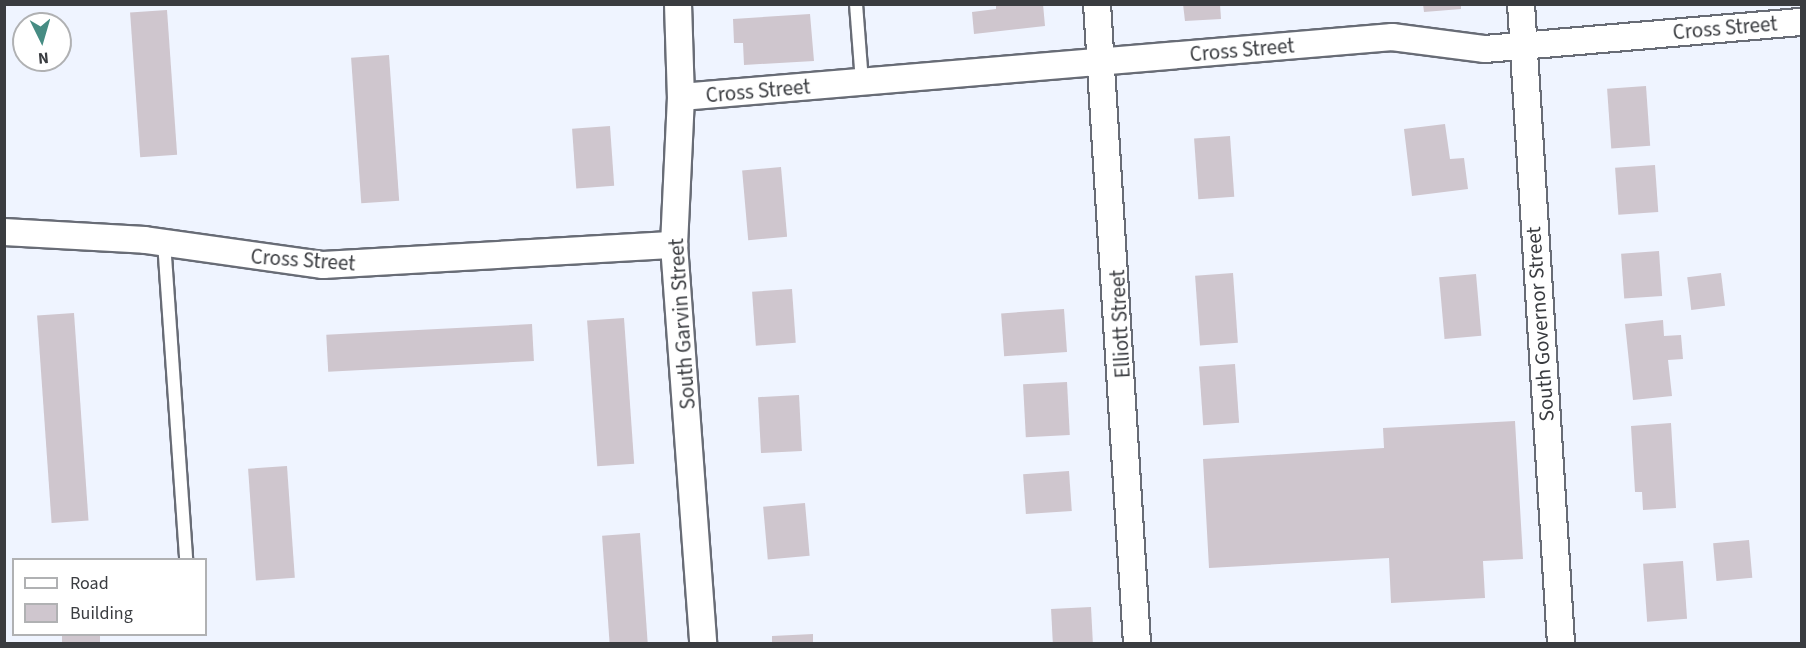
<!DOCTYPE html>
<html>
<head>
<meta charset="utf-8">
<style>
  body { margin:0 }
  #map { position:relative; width:1806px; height:648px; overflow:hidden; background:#eff4ff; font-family:"Source Sans 3",sans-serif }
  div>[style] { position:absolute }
  .building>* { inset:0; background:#cfc6ce; transform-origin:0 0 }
  .roads { filter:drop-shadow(2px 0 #686c76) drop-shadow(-2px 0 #686c76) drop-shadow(0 2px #686c76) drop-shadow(0 -2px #686c76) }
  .service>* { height:12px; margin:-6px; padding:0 6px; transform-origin:6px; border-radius:6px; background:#fff }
  .minor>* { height:26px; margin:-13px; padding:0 13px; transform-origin:13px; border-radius:13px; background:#fff }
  span { translate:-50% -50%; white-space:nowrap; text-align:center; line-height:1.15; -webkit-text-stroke:4.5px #fff; paint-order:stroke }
  .street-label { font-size:21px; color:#3a3c40 }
  .frame { position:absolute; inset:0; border:6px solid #3a3c40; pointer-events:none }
  .legend { position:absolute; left:12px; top:558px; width:195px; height:78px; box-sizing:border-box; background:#fff; border:2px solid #b0b1b3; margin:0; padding:8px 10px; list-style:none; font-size:18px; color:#3a3c40 }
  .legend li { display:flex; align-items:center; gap:12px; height:30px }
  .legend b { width:30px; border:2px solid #b0b1b3 }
  .north { position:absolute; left:12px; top:12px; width:60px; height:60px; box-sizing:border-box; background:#fff; border:2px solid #b0b1b3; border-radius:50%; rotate:175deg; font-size:16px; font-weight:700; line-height:24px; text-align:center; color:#3a3c40 }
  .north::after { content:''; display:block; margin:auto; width:21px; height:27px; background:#468c83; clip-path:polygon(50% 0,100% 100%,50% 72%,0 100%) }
</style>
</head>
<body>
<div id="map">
  <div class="building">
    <i style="clip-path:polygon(996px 4px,1043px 4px,1045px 26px,974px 34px,972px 12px,996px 9px)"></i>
    <i style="clip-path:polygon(1183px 4px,1220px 4px,1221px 19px,1185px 21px)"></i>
    <i style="clip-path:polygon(1423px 4px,1461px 4px,1461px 9px,1424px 12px)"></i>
    <i style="left:167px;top:10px;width:145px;height:37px;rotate:86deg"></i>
    <i style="clip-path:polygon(810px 14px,814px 61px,744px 65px,743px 43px,734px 43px,733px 19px)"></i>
    <i style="left:389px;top:55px;width:146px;height:38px;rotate:86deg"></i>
    <i style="left:1646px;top:86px;width:60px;height:39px;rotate:86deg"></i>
    <i style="clip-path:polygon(1445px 124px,1450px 159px,1464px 158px,1468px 189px,1412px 196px,1404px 129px)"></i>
    <i style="left:610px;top:126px;width:60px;height:38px;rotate:86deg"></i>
    <i style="left:1230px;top:136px;width:61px;height:36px;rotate:86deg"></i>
    <i style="left:1655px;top:165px;width:47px;height:40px;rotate:86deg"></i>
    <i style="left:781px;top:167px;width:70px;height:39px;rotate:85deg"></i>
    <i style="left:1659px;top:251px;width:45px;height:38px;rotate:86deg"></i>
    <i style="left:1233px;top:273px;width:70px;height:38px;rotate:86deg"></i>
    <i style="left:1721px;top:273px;width:33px;height:34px;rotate:83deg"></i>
    <i style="left:1476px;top:274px;width:62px;height:37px;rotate:85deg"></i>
    <i style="left:792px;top:289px;width:54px;height:40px;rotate:86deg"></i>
    <i style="left:1064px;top:309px;width:43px;height:63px;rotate:86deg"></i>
    <i style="left:74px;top:313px;width:208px;height:37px;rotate:86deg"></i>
    <i style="left:624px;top:318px;width:146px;height:37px;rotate:86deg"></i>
    <i style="clip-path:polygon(1663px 320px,1664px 336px,1681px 335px,1683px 359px,1668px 360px,1672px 396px,1633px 400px,1625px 324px)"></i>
    <i style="left:532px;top:324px;width:37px;height:206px;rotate:87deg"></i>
    <i style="left:1235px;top:364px;width:59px;height:36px;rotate:86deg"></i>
    <i style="left:1067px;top:382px;width:53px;height:44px;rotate:87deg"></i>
    <i style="left:799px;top:395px;width:56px;height:41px;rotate:87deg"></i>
    <i style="clip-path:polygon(1515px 421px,1523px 559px,1483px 561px,1485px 598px,1391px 603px,1389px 558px,1209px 568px,1203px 459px,1384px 448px,1383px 428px)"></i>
    <i style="clip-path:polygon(1671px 423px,1676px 508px,1643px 510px,1642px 492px,1635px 492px,1631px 426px)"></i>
    <i style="left:287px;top:466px;width:112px;height:39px;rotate:86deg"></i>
    <i style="left:1069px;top:471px;width:40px;height:46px;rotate:86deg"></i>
    <i style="left:805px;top:503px;width:53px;height:42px;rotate:85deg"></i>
    <i style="left:640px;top:533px;width:111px;height:38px;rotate:86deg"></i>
    <i style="left:1749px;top:540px;width:38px;height:36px;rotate:85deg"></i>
    <i style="left:1683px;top:561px;width:58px;height:40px;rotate:86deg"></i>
    <i style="left:1091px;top:607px;width:37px;height:40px;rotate:87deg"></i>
    <i style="left:62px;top:634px;width:38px;height:10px"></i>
    <i style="clip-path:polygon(813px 634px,813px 644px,772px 644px,772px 636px)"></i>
  </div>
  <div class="roads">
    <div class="service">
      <i style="left:856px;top:4px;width:78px;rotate:85.6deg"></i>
      <i style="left:164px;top:242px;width:319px;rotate:86deg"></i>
    </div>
    <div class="minor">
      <i style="left:678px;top:4px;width:93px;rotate:88.2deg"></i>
      <i style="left:681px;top:97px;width:148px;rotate:92.7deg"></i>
      <i style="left:674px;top:245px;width:400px;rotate:85.8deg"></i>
      <i style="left:1097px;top:4px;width:641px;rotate:86.42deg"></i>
      <i style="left:1521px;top:4px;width:641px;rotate:86.42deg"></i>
      <i style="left:681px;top:97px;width:714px;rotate:-4.82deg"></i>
      <i style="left:1392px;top:37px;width:94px;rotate:7.4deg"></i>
      <i style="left:1485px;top:49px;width:318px;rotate:-4.9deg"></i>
      <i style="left:4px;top:232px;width:141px;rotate:3.2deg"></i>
      <i style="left:145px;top:240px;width:180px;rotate:8deg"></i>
      <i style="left:323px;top:265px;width:352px;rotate:-3.3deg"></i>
    </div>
  </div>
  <div class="street-label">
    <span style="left:1725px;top:28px;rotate:-5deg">Cross Street</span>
    <span style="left:1242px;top:50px;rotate:-5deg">Cross Street</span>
    <span style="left:758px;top:91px;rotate:-5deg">Cross Street</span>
    <span style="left:303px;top:260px;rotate:4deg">Cross Street</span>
    <span style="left:682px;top:324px;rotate:-94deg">South Garvin Street</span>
    <span style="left:1120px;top:324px;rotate:-93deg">Elliott Street</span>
    <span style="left:1540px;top:324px;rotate:-94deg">South Governor Street</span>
  </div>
  <div class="frame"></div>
  <ul class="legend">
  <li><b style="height:8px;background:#fff"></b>Road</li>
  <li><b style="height:16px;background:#cfc6ce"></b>Building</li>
  </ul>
  <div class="north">N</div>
</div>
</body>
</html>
